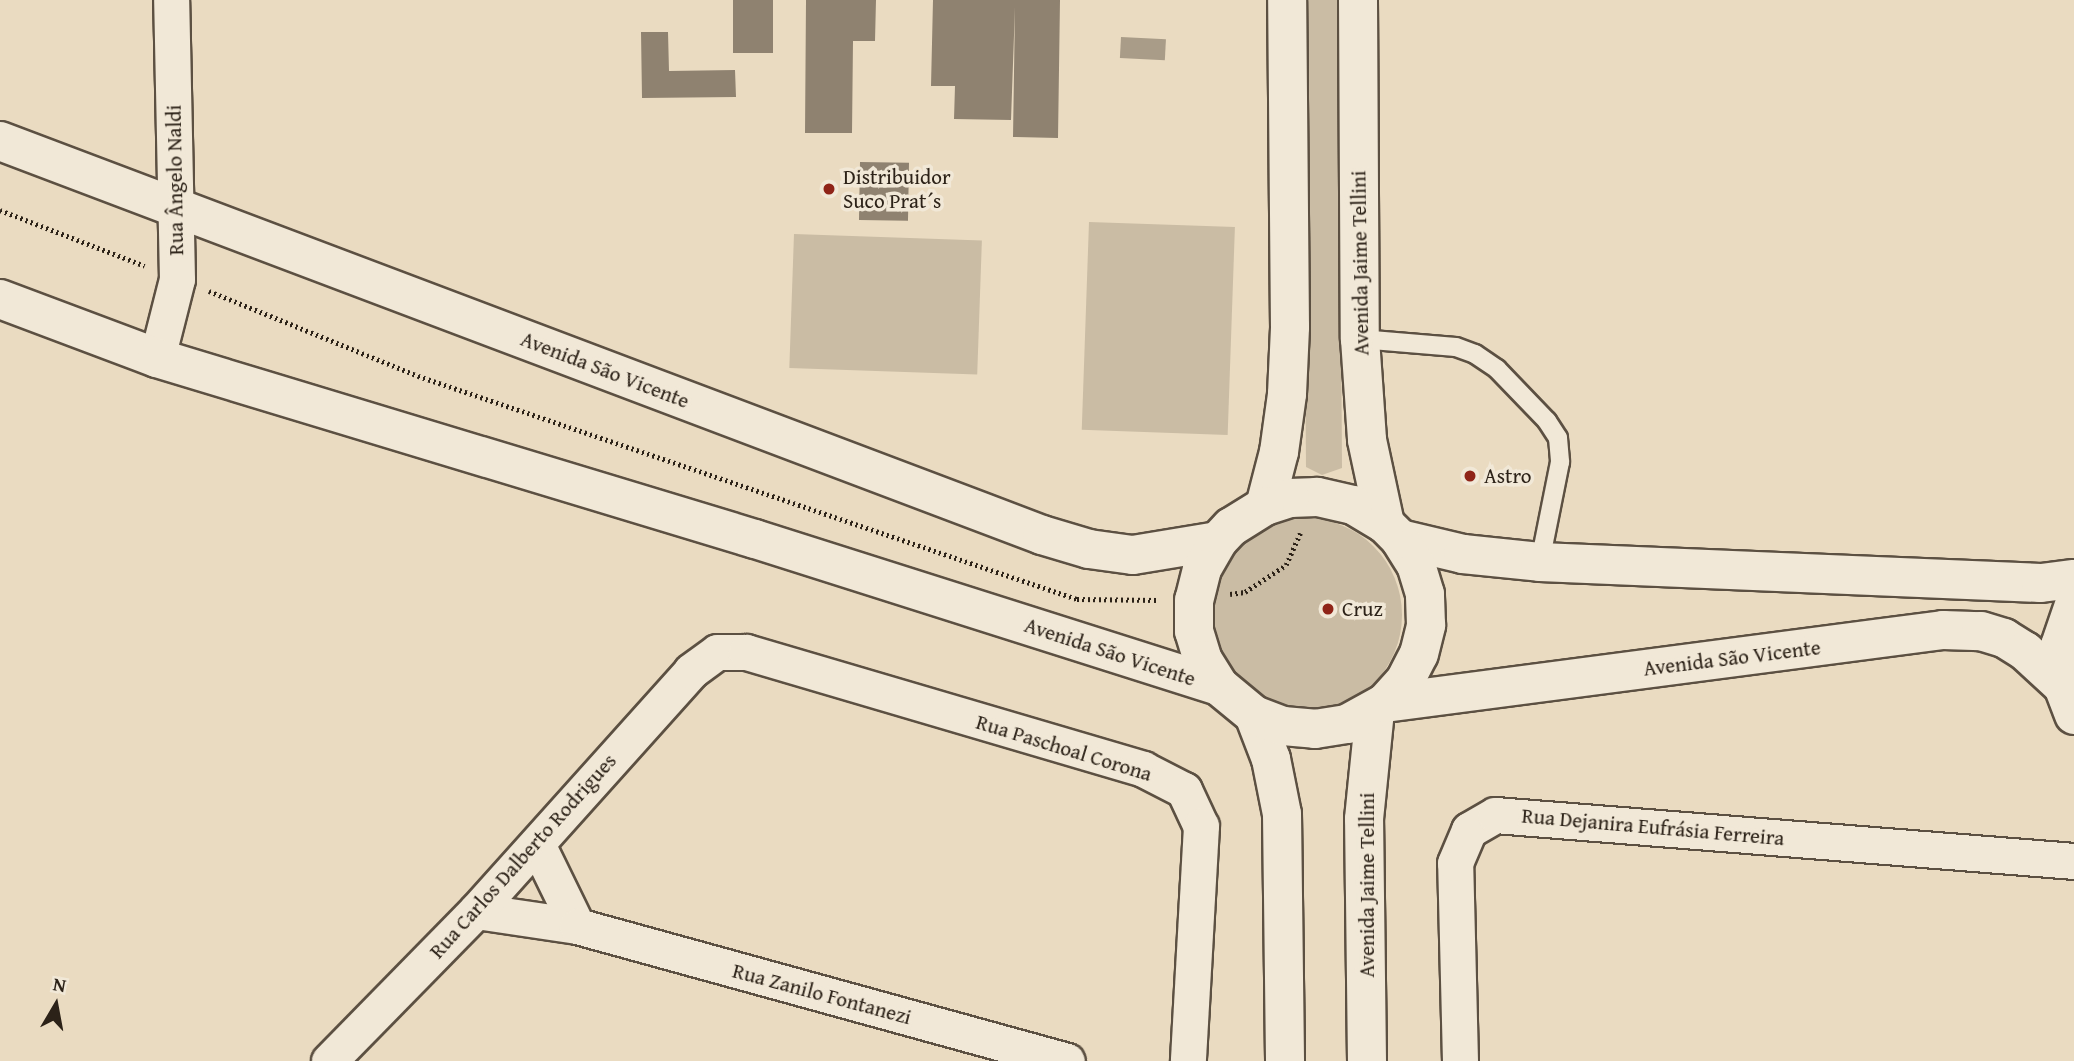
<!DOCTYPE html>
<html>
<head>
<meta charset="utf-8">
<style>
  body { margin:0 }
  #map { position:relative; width:2074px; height:1061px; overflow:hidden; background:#eadbc1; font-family:"Gentium Book Plus",serif }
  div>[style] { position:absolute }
  .green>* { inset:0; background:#cabca4; transform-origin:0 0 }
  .round { border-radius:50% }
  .water>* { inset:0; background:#a99c88; transform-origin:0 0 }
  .building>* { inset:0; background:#8f8270; transform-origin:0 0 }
  .path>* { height:4.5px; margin-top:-2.25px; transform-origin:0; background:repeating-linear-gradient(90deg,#2c2218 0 2px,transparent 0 5.5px) }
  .roads { filter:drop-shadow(2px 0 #5c5042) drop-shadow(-2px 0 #5c5042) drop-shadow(0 2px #5c5042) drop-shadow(0 -2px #5c5042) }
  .service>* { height:18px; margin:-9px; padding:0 9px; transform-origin:9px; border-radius:9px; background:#f1e8d7 }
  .minor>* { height:35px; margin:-17.5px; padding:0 17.5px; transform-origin:17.5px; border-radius:17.5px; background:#f1e8d7 }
  .tertiary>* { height:38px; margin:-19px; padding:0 19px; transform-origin:19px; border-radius:19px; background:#f1e8d7 }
  .secondary>* { height:38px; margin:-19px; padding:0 19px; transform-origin:19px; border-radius:19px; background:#f1e8d7 }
  .dots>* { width:19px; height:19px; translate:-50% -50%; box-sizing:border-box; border:4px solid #f1e8d7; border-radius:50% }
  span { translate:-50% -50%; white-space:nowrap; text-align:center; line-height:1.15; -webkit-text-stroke:7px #f1e8d7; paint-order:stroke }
  .poi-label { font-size:21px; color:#2c2218 }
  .left { translate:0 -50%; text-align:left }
  .street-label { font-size:21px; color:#2c2218 }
  .north { position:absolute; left:21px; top:970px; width:70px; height:70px; -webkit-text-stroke:5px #f1e8d7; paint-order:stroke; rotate:10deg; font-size:19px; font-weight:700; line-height:28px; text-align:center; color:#2c2218 }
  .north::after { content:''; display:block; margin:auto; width:24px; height:32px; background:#2c2218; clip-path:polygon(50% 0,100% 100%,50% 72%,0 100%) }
</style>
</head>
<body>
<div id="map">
  <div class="green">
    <i style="clip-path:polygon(1303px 0,1339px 0,1342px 468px,1322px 475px,1306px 467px)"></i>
    <i style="left:1089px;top:222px;width:146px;height:208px;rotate:2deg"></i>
    <i style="left:794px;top:234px;width:188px;height:134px;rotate:2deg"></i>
    <i class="round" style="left:1208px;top:518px;width:194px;height:194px"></i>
  </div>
  <div class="water">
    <i style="left:1121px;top:37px;width:45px;height:21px;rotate:3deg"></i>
  </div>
  <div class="building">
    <i style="left:733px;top:0;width:40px;height:53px"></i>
    <i style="clip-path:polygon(806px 0,876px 0,875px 41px,853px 41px,852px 133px,805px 133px)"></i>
    <i style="clip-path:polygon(933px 0,1060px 0,1058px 138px,1013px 137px,1015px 7px,1011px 120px,954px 119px,955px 86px,931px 86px)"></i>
    <i style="clip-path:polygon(641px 32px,668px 32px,669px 71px,735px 70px,736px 97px,642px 98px)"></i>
    <i style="left:860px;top:162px;width:49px;height:58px;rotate:1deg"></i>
  </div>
  <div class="path">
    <i style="left:0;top:210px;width:155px;rotate:21.1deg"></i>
    <i style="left:209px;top:291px;width:226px;rotate:22.1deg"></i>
    <i style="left:418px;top:376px;width:696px;rotate:18.7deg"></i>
    <i style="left:1077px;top:599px;width:81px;rotate:0.7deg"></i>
    <i style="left:1230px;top:594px;width:15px;rotate:-8deg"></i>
    <i style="left:1245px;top:592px;width:49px;rotate:-33.4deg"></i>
    <i style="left:1286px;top:565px;width:35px;rotate:-66deg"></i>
  </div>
  <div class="roads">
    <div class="service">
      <i style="left:1360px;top:339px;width:96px;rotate:4.8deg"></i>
      <i style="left:1456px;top:347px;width:20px;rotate:20deg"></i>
      <i style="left:1475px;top:354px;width:27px;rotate:34deg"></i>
      <i style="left:1497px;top:369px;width:72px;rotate:46.1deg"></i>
      <i style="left:1547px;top:421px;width:20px;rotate:57deg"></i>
      <i style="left:1558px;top:438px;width:24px;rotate:85deg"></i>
      <i style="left:1560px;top:462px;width:102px;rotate:101.3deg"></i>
    </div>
    <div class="minor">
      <i style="left:157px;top:358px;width:81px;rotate:-75.8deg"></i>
      <i style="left:177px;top:279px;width:279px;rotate:-91.2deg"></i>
      <i style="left:537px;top:844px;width:91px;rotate:64deg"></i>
      <i style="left:476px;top:911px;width:102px;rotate:8.4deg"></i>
      <i style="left:577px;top:926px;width:508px;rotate:15.4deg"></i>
      <i style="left:329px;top:1061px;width:210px;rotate:-45.6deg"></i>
      <i style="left:476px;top:911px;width:322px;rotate:-48.1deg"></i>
      <i style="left:691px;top:671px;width:32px;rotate:-36deg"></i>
      <i style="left:717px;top:652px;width:29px"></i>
      <i style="left:746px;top:652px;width:414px;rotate:16.4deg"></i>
      <i style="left:1143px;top:769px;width:46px;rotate:27.1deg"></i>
      <i style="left:1184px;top:790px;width:40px;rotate:65deg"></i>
      <i style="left:1201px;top:826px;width:235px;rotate:93.2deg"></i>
      <i style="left:1460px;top:1061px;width:198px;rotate:-91.4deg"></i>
      <i style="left:1455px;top:863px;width:36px;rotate:-67deg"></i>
      <i style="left:1469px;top:830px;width:30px;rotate:-30deg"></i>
      <i style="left:1495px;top:815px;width:581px;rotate:4.54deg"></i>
    </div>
    <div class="tertiary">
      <i style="left:1254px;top:715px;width:47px;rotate:68.9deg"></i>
      <i style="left:1271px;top:759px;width:56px;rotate:78.7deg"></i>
      <i style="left:1282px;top:814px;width:247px;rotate:89.3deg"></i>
      <i style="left:1367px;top:1061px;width:242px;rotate:-90.7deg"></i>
      <i style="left:1364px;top:819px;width:110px;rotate:-84.2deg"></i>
    </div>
    <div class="secondary">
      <i style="left:1358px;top:0;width:339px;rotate:89.7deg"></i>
      <i style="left:1360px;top:339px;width:101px;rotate:86deg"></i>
      <i style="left:1367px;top:440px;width:86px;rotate:77.9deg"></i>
      <i style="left:0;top:141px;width:1114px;rotate:20.71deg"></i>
      <i style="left:1042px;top:535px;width:49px;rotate:16.6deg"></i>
      <i style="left:1089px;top:549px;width:44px;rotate:7.8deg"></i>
      <i style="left:1133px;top:555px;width:86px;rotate:-9.4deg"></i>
      <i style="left:0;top:299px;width:168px;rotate:20.6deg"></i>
      <i style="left:157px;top:358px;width:625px;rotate:16.84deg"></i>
      <i style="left:755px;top:539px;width:487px;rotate:17.6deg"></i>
      <i style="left:1265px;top:506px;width:56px;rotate:-75.5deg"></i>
      <i style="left:1279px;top:452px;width:59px;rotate:-82.1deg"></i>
      <i style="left:1287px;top:394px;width:67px;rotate:-87.4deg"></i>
      <i style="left:1290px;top:327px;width:327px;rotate:-90.5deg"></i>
      <i style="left:1400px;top:539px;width:65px;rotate:13.4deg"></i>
      <i style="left:1463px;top:554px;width:77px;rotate:5.9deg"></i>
      <i style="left:1540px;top:562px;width:501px;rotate:2.4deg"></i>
      <i style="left:2041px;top:583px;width:33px;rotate:-7deg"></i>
      <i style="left:2074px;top:605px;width:43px;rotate:108.9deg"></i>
      <i style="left:2060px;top:646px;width:40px;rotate:85.7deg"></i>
      <i style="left:2063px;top:686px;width:31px;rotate:69deg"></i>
      <i style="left:1385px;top:703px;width:30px;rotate:-48deg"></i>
      <i style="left:1405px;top:681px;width:30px;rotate:-63deg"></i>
      <i style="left:1419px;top:654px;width:30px;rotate:-76deg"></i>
      <i style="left:1426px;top:625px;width:31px;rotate:-92deg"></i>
      <i style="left:1425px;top:594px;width:30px;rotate:-107deg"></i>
      <i style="left:1416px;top:565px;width:31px;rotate:-122deg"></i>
      <i style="left:1400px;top:539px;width:21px;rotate:-135deg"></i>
      <i style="left:1385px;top:524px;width:37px;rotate:-149deg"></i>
      <i style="left:1353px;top:505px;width:37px;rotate:-167deg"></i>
      <i style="left:1317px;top:497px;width:27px;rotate:178deg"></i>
      <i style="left:1290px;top:498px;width:26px;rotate:162deg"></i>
      <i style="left:1265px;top:506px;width:40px;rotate:148deg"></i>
      <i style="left:1231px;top:527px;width:19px;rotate:133deg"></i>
      <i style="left:1218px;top:541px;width:32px;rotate:120deg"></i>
      <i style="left:1202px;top:569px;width:32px;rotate:104deg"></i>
      <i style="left:1194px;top:600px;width:31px;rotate:90deg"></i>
      <i style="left:1194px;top:631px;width:30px;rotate:73deg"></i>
      <i style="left:1203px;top:660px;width:31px;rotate:58deg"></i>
      <i style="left:1219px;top:686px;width:45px;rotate:39.6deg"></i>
      <i style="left:1254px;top:715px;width:31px;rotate:21deg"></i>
      <i style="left:1283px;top:726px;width:32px;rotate:5deg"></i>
      <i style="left:1315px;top:729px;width:32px;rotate:-9deg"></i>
      <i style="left:1347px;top:724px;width:43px;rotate:-28.9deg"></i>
      <i style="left:1385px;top:703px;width:563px;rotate:-7.45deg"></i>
      <i style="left:1943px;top:630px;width:38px;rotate:2deg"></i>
      <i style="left:1981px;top:631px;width:24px;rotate:17deg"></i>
      <i style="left:2004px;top:638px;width:25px;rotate:32deg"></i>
      <i style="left:2025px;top:651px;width:52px;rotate:42.6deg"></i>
    </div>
  </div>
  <div class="dots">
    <i style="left:829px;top:189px;background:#8f2418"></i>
    <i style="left:1470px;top:476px;background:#8f2418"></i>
    <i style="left:1328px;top:609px;background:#8f2418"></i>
  </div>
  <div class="poi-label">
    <span class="left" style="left:843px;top:189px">Distribuidor<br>Suco Prat´s</span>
    <span class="left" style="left:1484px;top:476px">Astro</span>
    <span class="left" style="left:1342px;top:609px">Cruz</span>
  </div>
  <div class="street-label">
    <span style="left:175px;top:180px;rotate:-91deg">Rua Ângelo Naldi</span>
    <span style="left:1360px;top:263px;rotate:-91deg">Avenida Jaime Tellini</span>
    <span style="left:605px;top:370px;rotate:21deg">Avenida São Vicente</span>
    <span style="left:1110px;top:652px;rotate:18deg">Avenida São Vicente</span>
    <span style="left:1732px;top:658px;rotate:-7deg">Avenida São Vicente</span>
    <span style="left:1064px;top:748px;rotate:17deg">Rua Paschoal Corona</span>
    <span style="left:1653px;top:827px;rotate:5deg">Rua Dejanira Eufrásia Ferreira</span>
    <span style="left:523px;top:856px;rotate:-48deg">Rua Carlos Dalberto Rodrigues</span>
    <span style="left:1367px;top:885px;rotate:-90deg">Avenida Jaime Tellini</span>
    <span style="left:822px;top:994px;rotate:15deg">Rua Zanilo Fontanezi</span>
  </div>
  <div class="north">N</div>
</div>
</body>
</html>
